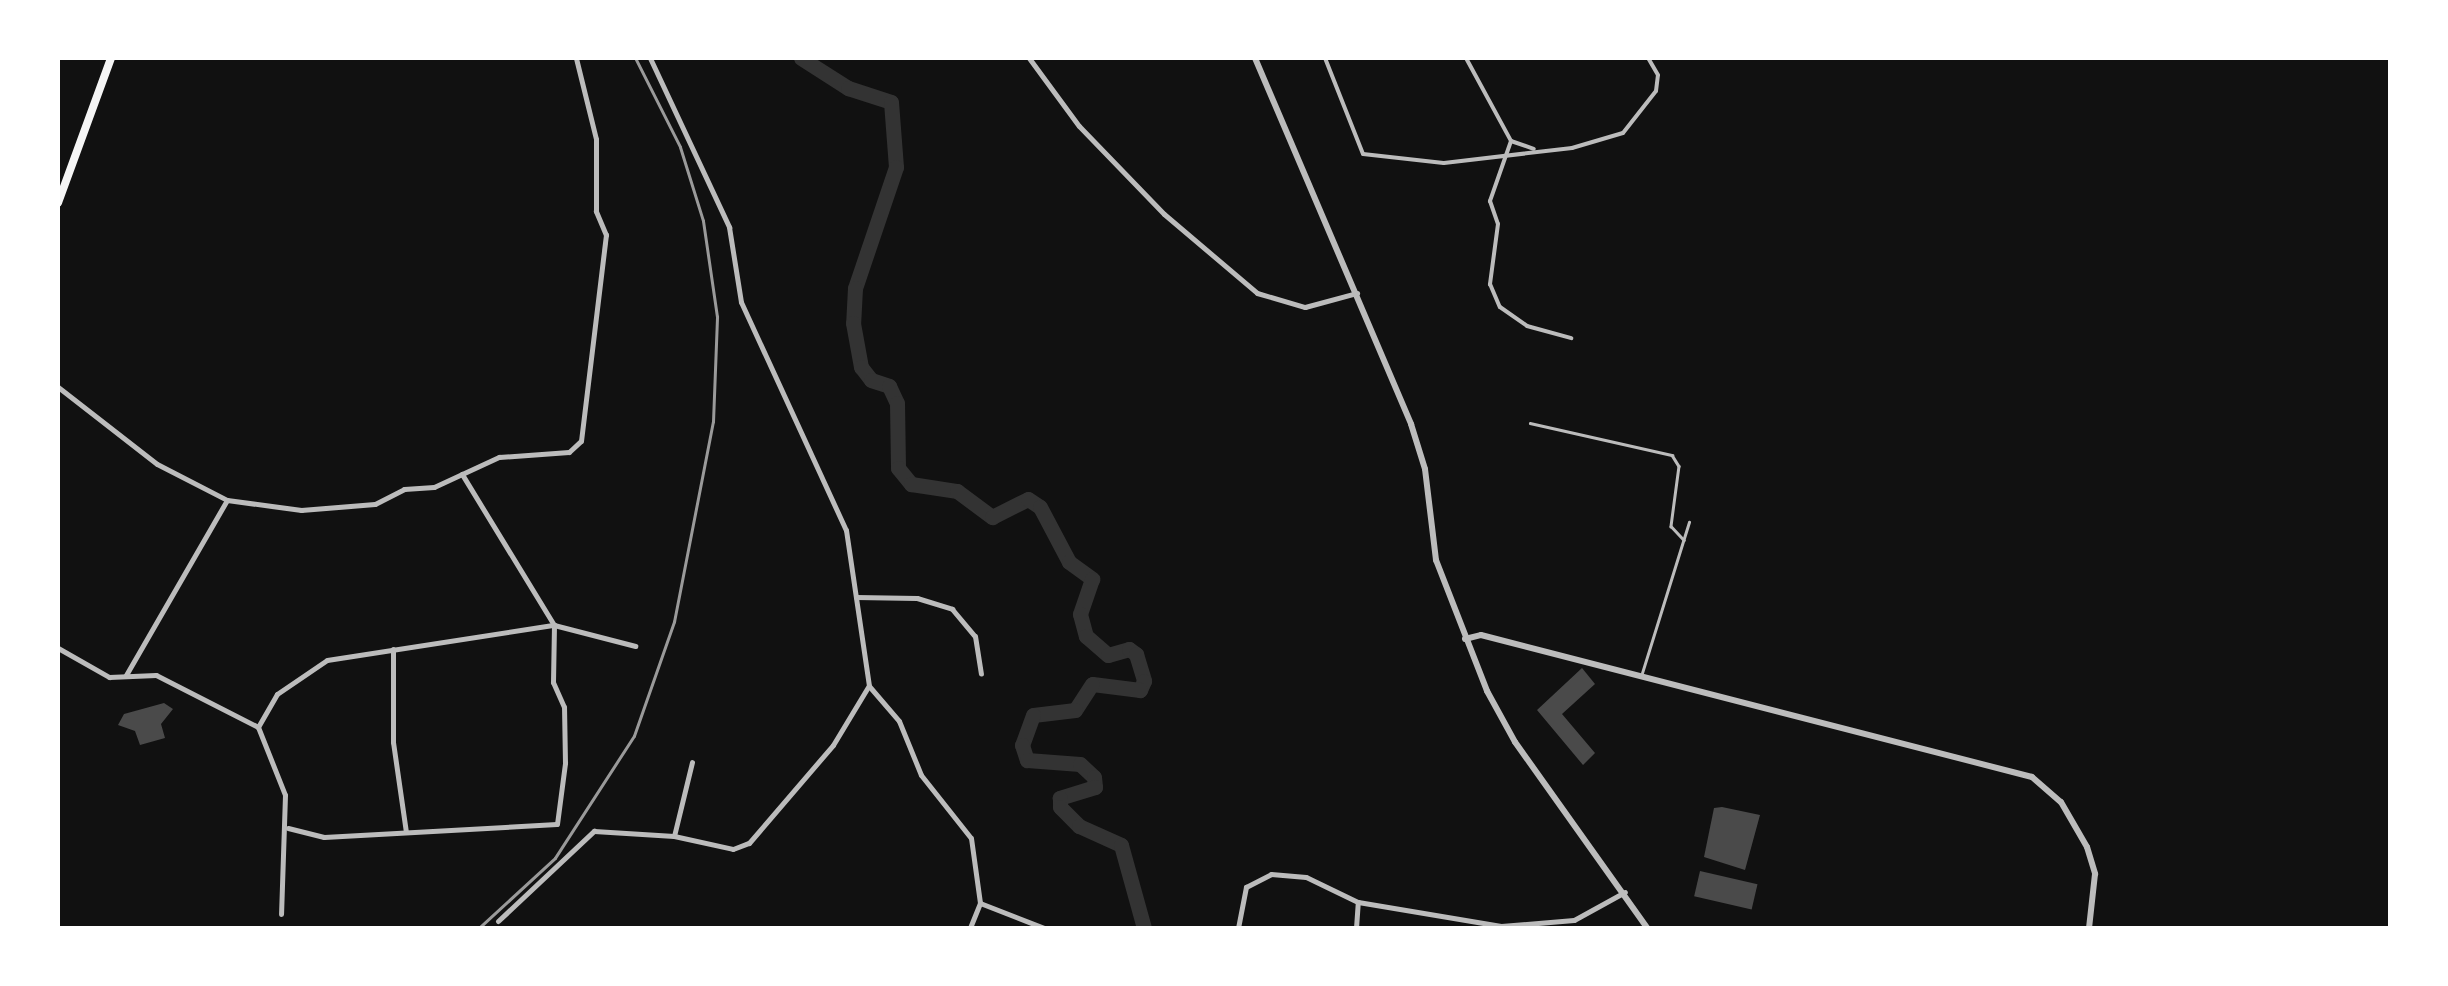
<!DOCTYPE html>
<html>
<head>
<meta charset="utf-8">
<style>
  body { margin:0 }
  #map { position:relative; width:2448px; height:986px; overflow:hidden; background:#111; font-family:"Sofia Sans Condensed",sans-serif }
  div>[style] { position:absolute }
  .river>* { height:15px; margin:-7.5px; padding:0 7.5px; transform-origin:7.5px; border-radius:7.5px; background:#333 }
  .building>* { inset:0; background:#4a4a4a; transform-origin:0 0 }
  .service>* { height:2.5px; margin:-1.25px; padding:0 1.25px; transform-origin:1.25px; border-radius:1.25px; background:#bcbcbc }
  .pedestrian>* { height:4px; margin:-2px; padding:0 2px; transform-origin:2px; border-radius:2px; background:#bcbcbc }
  .minor>* { height:5px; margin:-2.5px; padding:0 2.5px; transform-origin:2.5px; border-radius:2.5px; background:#bcbcbc }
  .tertiary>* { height:6px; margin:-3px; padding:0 3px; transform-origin:3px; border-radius:3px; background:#bcbcbc }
  .primary>* { height:8px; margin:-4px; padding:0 4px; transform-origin:4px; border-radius:4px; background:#f5f5f5 }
  .rail>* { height:2.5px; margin:-1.25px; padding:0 1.25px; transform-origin:1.25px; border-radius:1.25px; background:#9a9a9a }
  span { translate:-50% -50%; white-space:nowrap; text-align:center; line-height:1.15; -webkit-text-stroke:8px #fff; paint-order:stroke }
  .frame { position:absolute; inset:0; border:60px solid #fff; pointer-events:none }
</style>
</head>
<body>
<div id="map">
  <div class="river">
    <i style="left:801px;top:58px;width:56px;rotate:32.6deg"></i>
    <i style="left:848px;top:88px;width:45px;rotate:18deg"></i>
    <i style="left:891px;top:102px;width:65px;rotate:85.6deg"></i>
    <i style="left:896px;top:167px;width:128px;rotate:108.7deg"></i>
    <i style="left:855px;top:288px;width:35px;rotate:93deg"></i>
    <i style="left:853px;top:323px;width:45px;rotate:79.7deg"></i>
    <i style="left:861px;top:367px;width:16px;rotate:52deg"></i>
    <i style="left:871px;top:380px;width:19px;rotate:18deg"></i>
    <i style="left:889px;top:386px;width:19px;rotate:65deg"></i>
    <i style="left:897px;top:403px;width:65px;rotate:89.1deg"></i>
    <i style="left:898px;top:468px;width:21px;rotate:51deg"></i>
    <i style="left:911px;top:484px;width:47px;rotate:8.7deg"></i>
    <i style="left:957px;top:491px;width:44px;rotate:36.6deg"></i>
    <i style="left:992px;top:517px;width:40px;rotate:-26.6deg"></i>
    <i style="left:1028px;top:499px;width:14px;rotate:34deg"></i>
    <i style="left:1040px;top:507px;width:62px;rotate:62.2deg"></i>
    <i style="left:1069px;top:562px;width:29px;rotate:36deg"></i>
    <i style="left:1092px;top:579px;width:37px;rotate:109deg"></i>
    <i style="left:1080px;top:614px;width:23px;rotate:75deg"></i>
    <i style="left:1086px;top:636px;width:29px;rotate:41deg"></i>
    <i style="left:1108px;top:655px;width:22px;rotate:-16deg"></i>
    <i style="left:1129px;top:649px;width:9px;rotate:36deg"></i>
    <i style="left:1136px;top:654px;width:28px;rotate:73deg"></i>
    <i style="left:1144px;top:681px;width:10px;rotate:114deg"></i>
    <i style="left:1140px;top:690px;width:48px;rotate:-172.9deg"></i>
    <i style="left:1092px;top:684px;width:31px;rotate:123deg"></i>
    <i style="left:1075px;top:710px;width:42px;rotate:173.2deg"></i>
    <i style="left:1033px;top:715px;width:32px;rotate:110deg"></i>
    <i style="left:1022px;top:745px;width:16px;rotate:72deg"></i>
    <i style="left:1027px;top:760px;width:53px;rotate:4.3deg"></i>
    <i style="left:1080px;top:764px;width:19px;rotate:43deg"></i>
    <i style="left:1094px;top:777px;width:10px;rotate:84deg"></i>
    <i style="left:1095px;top:787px;width:37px;rotate:163deg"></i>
    <i style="left:1060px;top:798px;width:9px;rotate:90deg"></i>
    <i style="left:1060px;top:807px;width:27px;rotate:45deg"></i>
    <i style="left:1079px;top:826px;width:46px;rotate:24.3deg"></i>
    <i style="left:1121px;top:845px;width:86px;rotate:74.5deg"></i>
  </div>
  <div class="building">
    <i style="clip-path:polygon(1582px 668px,1595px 684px,1562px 714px,1595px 753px,1583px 765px,1537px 710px)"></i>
    <i style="clip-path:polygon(164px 703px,173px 709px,161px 724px,165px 738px,140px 745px,135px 731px,118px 725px,124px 714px)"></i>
    <i style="clip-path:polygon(1722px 807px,1760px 815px,1745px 870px,1704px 857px,1714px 808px)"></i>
    <i style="left:1700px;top:871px;width:59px;height:26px;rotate:13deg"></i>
  </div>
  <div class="service">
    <i style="left:1530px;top:423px;width:146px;rotate:12.7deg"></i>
    <i style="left:1672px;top:455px;width:13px;rotate:58deg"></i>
    <i style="left:1679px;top:466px;width:61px;rotate:97.6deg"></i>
    <i style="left:1671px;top:526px;width:19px;rotate:47deg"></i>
    <i style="left:1642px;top:673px;width:158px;rotate:-72.7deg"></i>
  </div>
  <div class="pedestrian">
    <i style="left:1325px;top:58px;width:103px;rotate:68.4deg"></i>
    <i style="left:1363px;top:154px;width:81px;rotate:6.3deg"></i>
    <i style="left:1444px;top:163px;width:129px;rotate:-6.7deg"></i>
    <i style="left:1572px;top:148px;width:53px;rotate:-16.4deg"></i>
    <i style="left:1623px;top:133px;width:53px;rotate:-51.8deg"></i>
    <i style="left:1656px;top:91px;width:16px;rotate:-83deg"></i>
    <i style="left:1658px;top:75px;width:20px;rotate:-120deg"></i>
    <i style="left:1466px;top:58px;width:94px;rotate:61.5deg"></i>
    <i style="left:1511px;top:141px;width:24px;rotate:19deg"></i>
    <i style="left:1511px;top:141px;width:64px;rotate:109.3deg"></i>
    <i style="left:1490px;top:201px;width:24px;rotate:71deg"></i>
    <i style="left:1498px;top:224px;width:61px;rotate:97.6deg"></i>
    <i style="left:1490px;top:284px;width:25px;rotate:67deg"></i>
    <i style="left:1500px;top:307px;width:33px;rotate:35deg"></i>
    <i style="left:1527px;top:326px;width:46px;rotate:15.3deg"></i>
  </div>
  <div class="minor">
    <i style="left:650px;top:58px;width:187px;rotate:64.9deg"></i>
    <i style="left:729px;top:227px;width:76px;rotate:80.9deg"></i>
    <i style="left:741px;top:302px;width:251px;rotate:65.3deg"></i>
    <i style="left:846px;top:530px;width:158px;rotate:81.6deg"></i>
    <i style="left:869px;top:686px;width:46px;rotate:49.4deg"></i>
    <i style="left:899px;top:721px;width:58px;rotate:67.8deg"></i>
    <i style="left:921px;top:775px;width:80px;rotate:51.6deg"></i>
    <i style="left:971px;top:838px;width:66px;rotate:82.1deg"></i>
    <i style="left:980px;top:903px;width:27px;rotate:112deg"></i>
    <i style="left:1029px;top:58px;width:84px;rotate:53.7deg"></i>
    <i style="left:1079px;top:126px;width:122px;rotate:46deg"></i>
    <i style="left:1164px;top:214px;width:122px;rotate:40.3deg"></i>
    <i style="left:1257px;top:293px;width:50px;rotate:16.3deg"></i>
    <i style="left:1305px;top:307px;width:54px;rotate:-15.1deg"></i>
    <i style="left:58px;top:387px;width:125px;rotate:37.9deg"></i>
    <i style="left:157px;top:464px;width:79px;rotate:27.2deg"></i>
    <i style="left:227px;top:500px;width:202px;rotate:120deg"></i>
    <i style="left:227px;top:500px;width:75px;rotate:7.7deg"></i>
    <i style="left:301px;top:510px;width:74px;rotate:-4.6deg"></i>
    <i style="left:375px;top:504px;width:33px;rotate:-27deg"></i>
    <i style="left:404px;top:489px;width:30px;rotate:-4deg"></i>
    <i style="left:434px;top:487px;width:72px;rotate:-24.8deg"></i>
    <i style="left:499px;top:457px;width:70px;rotate:-4.1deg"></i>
    <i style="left:569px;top:452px;width:16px;rotate:-43deg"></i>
    <i style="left:581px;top:441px;width:208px;rotate:-83.1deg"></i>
    <i style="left:606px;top:235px;width:26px;rotate:-113deg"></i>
    <i style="left:596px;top:211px;width:72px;rotate:-90deg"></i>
    <i style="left:596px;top:139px;width:83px;rotate:-103.9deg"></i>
    <i style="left:856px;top:597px;width:61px;rotate:0.9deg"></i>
    <i style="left:917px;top:598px;width:37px;rotate:17deg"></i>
    <i style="left:952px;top:609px;width:35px;rotate:50deg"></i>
    <i style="left:975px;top:636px;width:38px;rotate:81deg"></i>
    <i style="left:58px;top:648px;width:59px;rotate:29.6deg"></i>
    <i style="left:109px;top:677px;width:47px;rotate:-2.4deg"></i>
    <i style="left:156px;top:675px;width:114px;rotate:27deg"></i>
    <i style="left:258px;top:727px;width:73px;rotate:68.3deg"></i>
    <i style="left:285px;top:795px;width:119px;rotate:91.9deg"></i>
    <i style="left:393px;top:649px;width:93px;rotate:90deg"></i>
    <i style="left:393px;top:742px;width:91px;rotate:81.8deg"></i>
    <i style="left:258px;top:727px;width:38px;rotate:-60deg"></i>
    <i style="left:277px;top:694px;width:60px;rotate:-34.2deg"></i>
    <i style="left:327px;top:660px;width:230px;rotate:-8.8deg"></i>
    <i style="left:554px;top:625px;width:84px;rotate:14.5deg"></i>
    <i style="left:288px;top:828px;width:37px;rotate:14deg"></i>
    <i style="left:324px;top:837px;width:233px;rotate:-3.2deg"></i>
    <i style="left:557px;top:824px;width:62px;rotate:-82.5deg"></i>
    <i style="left:565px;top:763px;width:56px;rotate:-91deg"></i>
    <i style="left:564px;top:707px;width:27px;rotate:-114deg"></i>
    <i style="left:553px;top:682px;width:57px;rotate:-89deg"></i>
    <i style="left:554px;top:625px;width:177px;rotate:-121.4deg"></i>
    <i style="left:674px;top:836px;width:76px;rotate:-76.3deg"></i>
    <i style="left:980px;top:903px;width:69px;rotate:21.3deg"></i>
    <i style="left:498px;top:921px;width:132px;rotate:-43.2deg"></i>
    <i style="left:594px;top:831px;width:80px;rotate:3.6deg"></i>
    <i style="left:674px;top:836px;width:60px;rotate:12.4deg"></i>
    <i style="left:733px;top:849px;width:17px;rotate:-21deg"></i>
    <i style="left:749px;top:843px;width:129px;rotate:-49.4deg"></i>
    <i style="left:833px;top:745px;width:68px;rotate:-58.9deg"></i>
    <i style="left:1238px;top:928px;width:42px;rotate:-79deg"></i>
    <i style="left:1246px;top:887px;width:28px;rotate:-27deg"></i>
    <i style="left:1271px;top:874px;width:35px;rotate:5deg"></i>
    <i style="left:1306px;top:877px;width:58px;rotate:25.7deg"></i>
    <i style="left:1358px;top:902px;width:145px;rotate:9.5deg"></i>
    <i style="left:1501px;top:926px;width:73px;rotate:-4.7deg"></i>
    <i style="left:1574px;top:920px;width:58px;rotate:-28.8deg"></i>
    <i style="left:1356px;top:928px;width:26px;rotate:-86deg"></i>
  </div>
  <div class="tertiary">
    <i style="left:1255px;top:58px;width:398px;rotate:66.9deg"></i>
    <i style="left:1411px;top:424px;width:47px;rotate:72.7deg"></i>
    <i style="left:1425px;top:469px;width:92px;rotate:83.1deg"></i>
    <i style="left:1436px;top:560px;width:141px;rotate:68.7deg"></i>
    <i style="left:1487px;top:691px;width:58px;rotate:61.2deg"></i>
    <i style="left:1515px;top:742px;width:228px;rotate:54.6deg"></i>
    <i style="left:1465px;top:639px;width:16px;rotate:-14deg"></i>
    <i style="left:1481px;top:635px;width:569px;rotate:14.45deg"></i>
    <i style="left:2032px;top:777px;width:38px;rotate:41deg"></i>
    <i style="left:2061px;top:802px;width:52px;rotate:60deg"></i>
    <i style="left:2087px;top:847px;width:28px;rotate:73deg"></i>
    <i style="left:2095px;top:874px;width:54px;rotate:96.3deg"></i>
  </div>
  <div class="primary">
    <i style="left:58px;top:203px;width:154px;rotate:-69.9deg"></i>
  </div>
  <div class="rail">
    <i style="left:479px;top:928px;width:103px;rotate:-42.6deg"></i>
    <i style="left:555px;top:858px;width:145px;rotate:-57.1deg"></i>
    <i style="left:634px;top:736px;width:121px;rotate:-70.7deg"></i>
    <i style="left:674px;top:622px;width:204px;rotate:-79deg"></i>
    <i style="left:713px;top:422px;width:105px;rotate:-87.8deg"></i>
    <i style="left:717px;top:317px;width:97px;rotate:-98.3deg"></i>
    <i style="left:703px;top:221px;width:77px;rotate:-107.3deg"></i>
    <i style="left:680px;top:147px;width:100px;rotate:-116.8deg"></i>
  </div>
  <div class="frame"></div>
</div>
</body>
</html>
